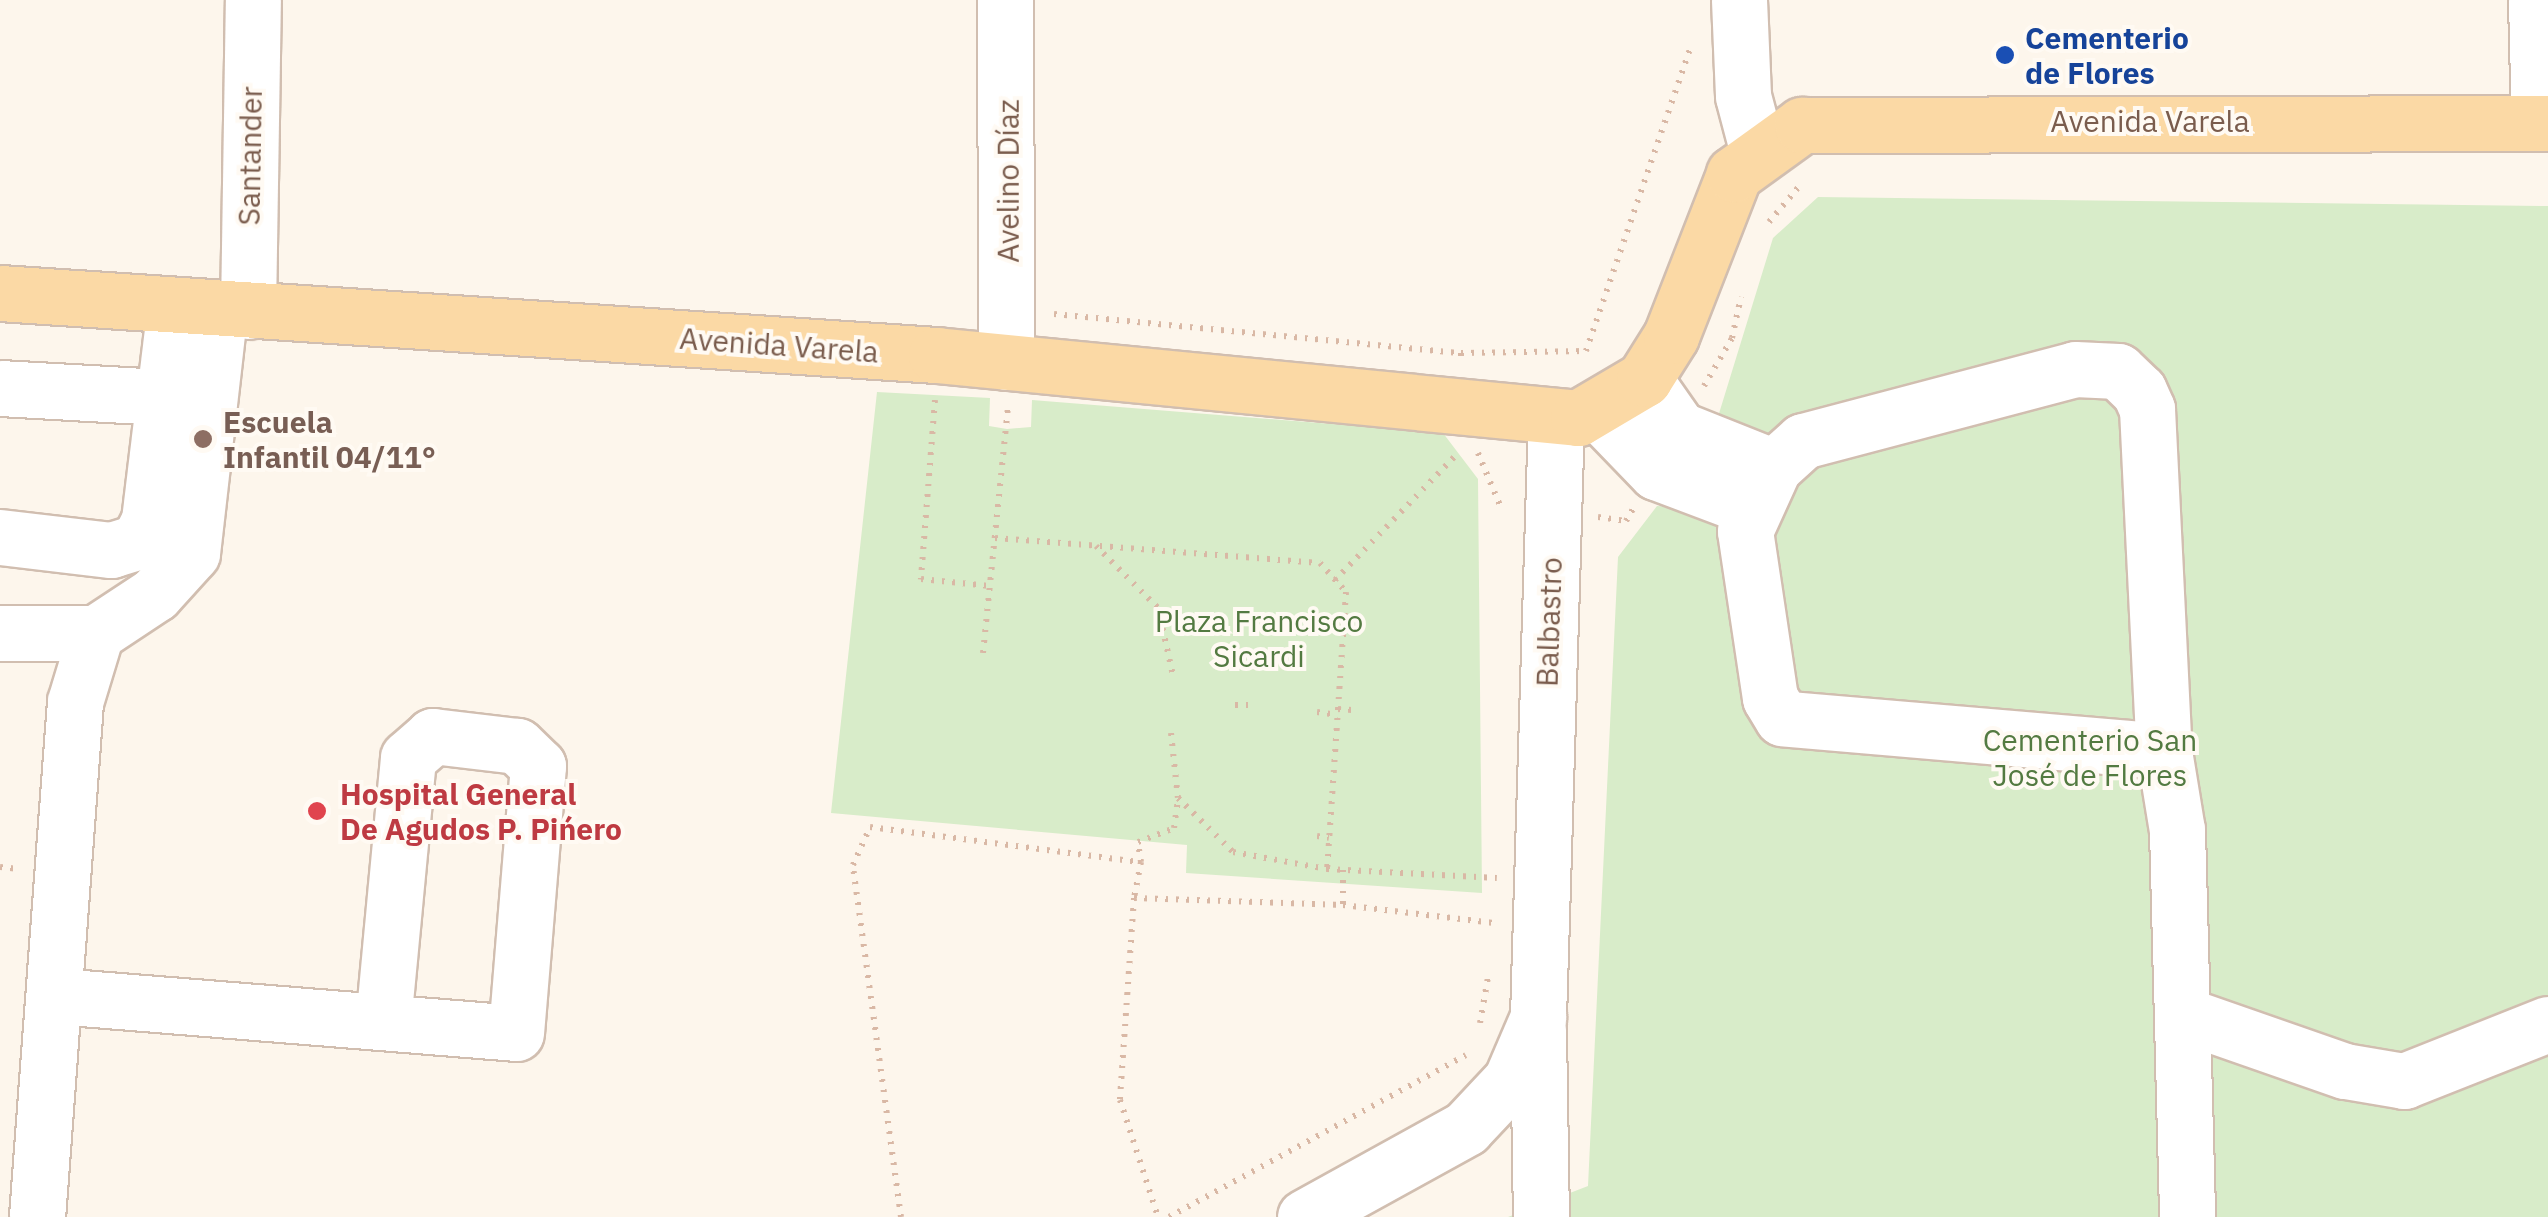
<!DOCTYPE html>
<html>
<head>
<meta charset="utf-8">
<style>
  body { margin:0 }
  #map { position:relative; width:2548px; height:1217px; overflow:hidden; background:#fdf6ec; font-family:"IBM Plex Sans",sans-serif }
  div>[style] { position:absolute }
  .green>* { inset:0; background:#d8ecc9 }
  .path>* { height:6px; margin-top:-3px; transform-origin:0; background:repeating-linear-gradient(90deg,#d9b8a5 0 2.5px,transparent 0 10.5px) }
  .roads { filter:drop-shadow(2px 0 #d1beb0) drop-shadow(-2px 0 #d1beb0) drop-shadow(0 2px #d1beb0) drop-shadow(0 -2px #d1beb0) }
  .minor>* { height:55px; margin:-27.5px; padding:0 27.5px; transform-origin:27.5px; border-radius:27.5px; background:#fff }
  .major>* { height:55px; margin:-27.5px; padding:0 27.5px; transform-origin:27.5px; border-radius:27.5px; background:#fbd9a5 }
  .dots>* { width:28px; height:28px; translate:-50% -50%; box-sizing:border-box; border:5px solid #fffaf3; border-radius:50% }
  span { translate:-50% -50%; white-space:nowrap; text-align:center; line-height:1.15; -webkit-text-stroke:8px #fffaf3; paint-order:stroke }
  .transit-label { font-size:30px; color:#164399; font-weight:700 }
  .left { translate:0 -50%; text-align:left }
  .street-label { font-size:30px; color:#7a5c4d }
  .education-label { font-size:30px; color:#785e54; font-weight:700 }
  .park-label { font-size:30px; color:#537a41 }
  .health-label { font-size:30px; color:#be3a42; font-weight:700 }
</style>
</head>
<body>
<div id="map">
  <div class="green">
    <i style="clip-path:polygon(1818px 197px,2548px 206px,2548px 1217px,1508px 1217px,1588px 1186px,1618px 557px,1657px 506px,1704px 508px,1713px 433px,1773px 238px)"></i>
    <i style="clip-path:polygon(877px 392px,990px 398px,989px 426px,1007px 429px,1031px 427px,1032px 400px,1443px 433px,1478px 479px,1482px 893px,1186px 873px,1187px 845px,831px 813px)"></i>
  </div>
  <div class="path">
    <i style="left:1769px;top:222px;width:51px;rotate:-49.8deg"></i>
    <i style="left:1054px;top:314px;width:409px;rotate:5.5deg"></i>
    <i style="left:1461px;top:353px;width:9px;rotate:90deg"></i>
    <i style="left:1461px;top:353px;width:125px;rotate:-0.9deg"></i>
    <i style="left:1586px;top:351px;width:325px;rotate:-71deg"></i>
    <i style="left:1704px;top:386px;width:56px;rotate:-59.7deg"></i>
    <i style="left:1732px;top:338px;width:42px;rotate:-77.6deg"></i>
    <i style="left:935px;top:400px;width:180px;rotate:94.5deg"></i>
    <i style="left:921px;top:579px;width:69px;rotate:5.8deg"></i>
    <i style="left:1478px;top:453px;width:62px;rotate:67.2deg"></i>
    <i style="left:1598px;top:517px;width:28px;rotate:8deg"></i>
    <i style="left:1626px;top:521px;width:14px;rotate:-60deg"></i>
    <i style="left:995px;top:538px;width:326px;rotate:4.4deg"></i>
    <i style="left:1320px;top:563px;width:39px;rotate:48deg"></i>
    <i style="left:1346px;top:592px;width:278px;rotate:93.9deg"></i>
    <i style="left:1096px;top:546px;width:88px;rotate:45deg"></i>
    <i style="left:1158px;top:608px;width:69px;rotate:77.4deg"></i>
    <i style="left:1335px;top:580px;width:177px;rotate:-45.9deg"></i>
    <i style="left:983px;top:653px;width:246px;rotate:-84.2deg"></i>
    <i style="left:1235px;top:705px;width:14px"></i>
    <i style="left:1338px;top:709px;width:14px;rotate:4deg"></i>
    <i style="left:1317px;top:712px;width:21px;rotate:8deg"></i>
    <i style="left:1171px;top:733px;width:65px;rotate:83.9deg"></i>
    <i style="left:1178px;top:798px;width:77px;rotate:44.5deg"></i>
    <i style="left:1233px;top:852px;width:96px;rotate:10.3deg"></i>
    <i style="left:1327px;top:869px;width:170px;rotate:3deg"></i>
    <i style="left:1317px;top:836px;width:12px;rotate:9deg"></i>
    <i style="left:1141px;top:862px;width:20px;rotate:-99deg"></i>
    <i style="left:1138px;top:842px;width:39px;rotate:-21deg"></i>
    <i style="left:1174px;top:828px;width:29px;rotate:-82deg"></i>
    <i style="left:0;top:867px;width:19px;rotate:6deg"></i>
    <i style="left:1343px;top:870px;width:35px;rotate:90deg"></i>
    <i style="left:1134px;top:898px;width:202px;rotate:94deg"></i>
    <i style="left:1120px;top:1100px;width:123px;rotate:72deg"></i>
    <i style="left:1480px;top:1023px;width:47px;rotate:-80.1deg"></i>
    <i style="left:901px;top:1217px;width:355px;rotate:-97.8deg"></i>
    <i style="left:853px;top:865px;width:42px;rotate:-65.9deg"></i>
    <i style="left:870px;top:827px;width:273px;rotate:7.4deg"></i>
    <i style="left:1141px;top:862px;width:37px;rotate:101deg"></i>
    <i style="left:1134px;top:898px;width:209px;rotate:1.9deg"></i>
    <i style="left:1343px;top:905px;width:152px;rotate:6.8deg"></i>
    <i style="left:1169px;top:1217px;width:338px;rotate:-28.6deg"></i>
  </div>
  <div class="roads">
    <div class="minor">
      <i style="left:1005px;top:0;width:362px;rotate:89.8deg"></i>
      <i style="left:1739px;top:0;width:96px;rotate:87.6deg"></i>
      <i style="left:1743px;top:96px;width:55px;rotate:75.2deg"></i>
      <i style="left:2536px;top:0;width:123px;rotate:88.6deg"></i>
      <i style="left:248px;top:311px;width:311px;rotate:-89.1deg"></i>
      <i style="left:1644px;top:379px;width:61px;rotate:55deg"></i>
      <i style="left:1679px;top:429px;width:102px;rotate:21.8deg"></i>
      <i style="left:0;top:388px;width:199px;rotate:3.2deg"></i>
      <i style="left:1599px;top:413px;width:82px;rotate:46deg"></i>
      <i style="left:1656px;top:472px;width:105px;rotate:20.7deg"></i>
      <i style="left:0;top:537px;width:112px;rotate:6.7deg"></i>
      <i style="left:111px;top:550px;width:28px;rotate:-17deg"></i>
      <i style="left:138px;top:542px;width:25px;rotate:-63deg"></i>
      <i style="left:149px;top:520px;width:216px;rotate:-83.1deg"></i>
      <i style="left:0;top:633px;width:96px"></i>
      <i style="left:2164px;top:751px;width:383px;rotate:-175.1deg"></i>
      <i style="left:1782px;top:718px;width:23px;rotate:-121deg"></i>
      <i style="left:1770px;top:698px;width:169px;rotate:-98.5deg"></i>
      <i style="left:1745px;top:531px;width:70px;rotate:-65.6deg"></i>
      <i style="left:1774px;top:467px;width:39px;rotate:-42deg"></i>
      <i style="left:1803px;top:441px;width:281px;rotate:-14.8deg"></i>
      <i style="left:2075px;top:369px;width:43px;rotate:2.7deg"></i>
      <i style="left:2118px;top:371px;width:29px;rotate:44deg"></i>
      <i style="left:2139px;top:391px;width:20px;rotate:66deg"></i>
      <i style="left:2147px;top:409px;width:342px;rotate:87.2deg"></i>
      <i style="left:2164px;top:751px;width:80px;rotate:80.7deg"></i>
      <i style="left:2177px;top:830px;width:387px;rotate:88.5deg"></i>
      <i style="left:57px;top:996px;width:460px;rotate:4.6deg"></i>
      <i style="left:516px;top:1033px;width:268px;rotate:-85.3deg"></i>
      <i style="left:538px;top:766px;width:29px;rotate:-136deg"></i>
      <i style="left:517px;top:746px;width:85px;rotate:-173.2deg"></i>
      <i style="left:433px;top:736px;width:33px;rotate:139deg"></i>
      <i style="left:408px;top:758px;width:265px;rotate:95.4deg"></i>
      <i style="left:2184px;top:1015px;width:170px;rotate:19.2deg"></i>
      <i style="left:2345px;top:1071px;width:60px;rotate:9.6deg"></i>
      <i style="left:2404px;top:1081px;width:155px;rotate:-21.6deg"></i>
      <i style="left:1538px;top:1030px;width:187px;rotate:89.1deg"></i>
      <i style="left:37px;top:1217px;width:516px;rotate:-85.78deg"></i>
      <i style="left:75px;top:702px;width:72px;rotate:-73.1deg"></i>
      <i style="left:96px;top:633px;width:71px;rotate:-33.5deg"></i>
      <i style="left:155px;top:594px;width:55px;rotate:-47.9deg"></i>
      <i style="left:192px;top:553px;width:246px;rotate:-83.5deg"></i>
      <i style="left:1305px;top:1217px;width:184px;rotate:-28.9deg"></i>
      <i style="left:1466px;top:1128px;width:66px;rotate:-46.8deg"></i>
      <i style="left:1511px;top:1080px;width:69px;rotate:-66.8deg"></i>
      <i style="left:1538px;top:1017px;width:598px;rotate:-88.28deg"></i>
    </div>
    <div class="major">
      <i style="left:0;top:293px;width:938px;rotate:3.79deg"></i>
      <i style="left:936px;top:355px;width:645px;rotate:5.6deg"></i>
      <i style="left:1578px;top:418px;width:77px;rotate:-30.6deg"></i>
      <i style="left:1644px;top:379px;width:51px;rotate:-57.9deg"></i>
      <i style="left:1671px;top:336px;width:174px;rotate:-68.7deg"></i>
      <i style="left:1734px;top:174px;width:84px;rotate:-35.8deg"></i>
      <i style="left:1802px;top:125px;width:746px;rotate:-0.15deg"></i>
    </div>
  </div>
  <div class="dots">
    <i style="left:2005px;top:55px;background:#1a4fb4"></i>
    <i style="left:203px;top:439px;background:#8d6e63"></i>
    <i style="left:317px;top:811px;background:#e0444e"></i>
  </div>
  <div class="transit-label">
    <span class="left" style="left:2025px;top:55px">Cementerio<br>de Flores</span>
  </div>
  <div class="street-label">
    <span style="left:2150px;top:121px">Avenida Varela</span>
    <span style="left:250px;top:156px;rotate:-89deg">Santander</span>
    <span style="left:1008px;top:181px;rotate:-90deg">Avelino Díaz</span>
    <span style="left:779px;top:345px;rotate:4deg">Avenida Varela</span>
    <span style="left:1549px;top:622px;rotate:-88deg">Balbastro</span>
  </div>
  <div class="education-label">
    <span class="left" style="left:223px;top:439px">Escuela<br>Infantil 04/11°</span>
  </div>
  <div class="park-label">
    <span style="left:1259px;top:638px">Plaza Francisco<br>Sicardi</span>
    <span style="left:2090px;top:757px">Cementerio San<br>José de Flores</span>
  </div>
  <div class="health-label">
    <span class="left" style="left:340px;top:811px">Hospital General<br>De Agudos P. Pińero</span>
  </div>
</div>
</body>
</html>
